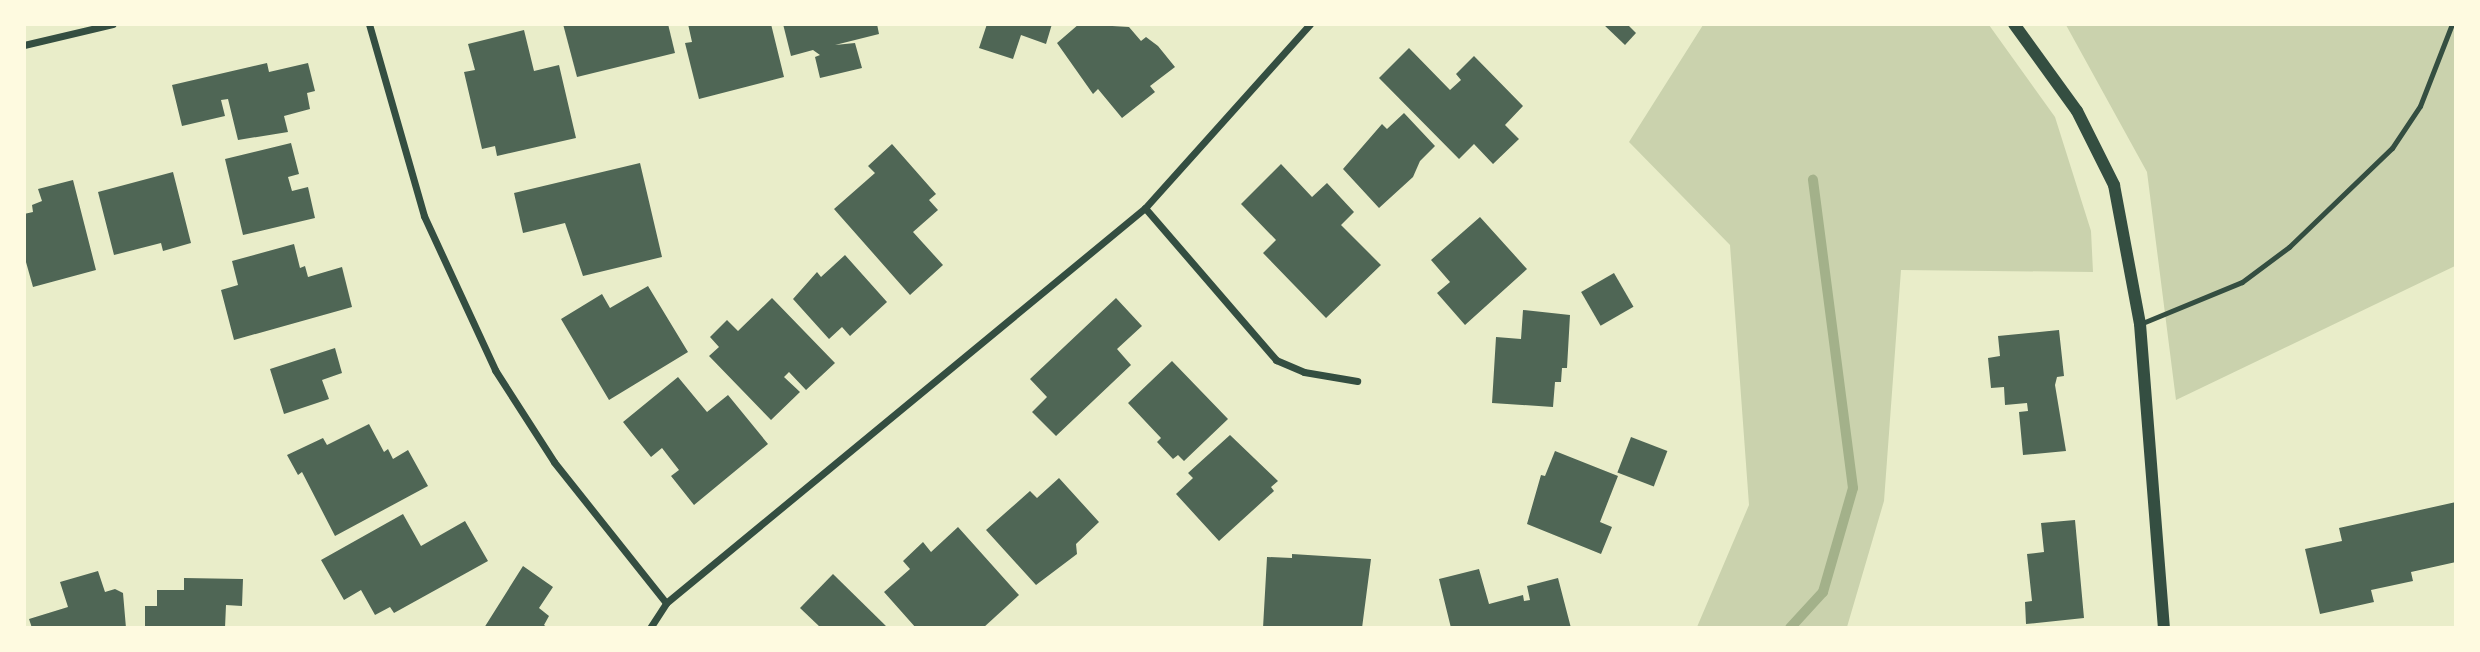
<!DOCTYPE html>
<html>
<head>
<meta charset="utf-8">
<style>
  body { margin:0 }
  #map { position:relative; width:2480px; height:652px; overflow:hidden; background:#e9edc9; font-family:Ubuntu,sans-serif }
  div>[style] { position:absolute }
  .green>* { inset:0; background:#cad2ad }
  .stream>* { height:10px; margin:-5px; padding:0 5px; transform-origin:5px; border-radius:5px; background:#a3b18a }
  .building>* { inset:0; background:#4f6655; transform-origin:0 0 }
  .service>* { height:5px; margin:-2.5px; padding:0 2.5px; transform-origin:2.5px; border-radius:2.5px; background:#344e41 }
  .minor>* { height:7px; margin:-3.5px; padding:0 3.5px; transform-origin:3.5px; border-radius:3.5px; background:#344e41 }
  .tertiary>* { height:12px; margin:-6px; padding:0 6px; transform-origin:6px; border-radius:6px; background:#344e41 }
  span { translate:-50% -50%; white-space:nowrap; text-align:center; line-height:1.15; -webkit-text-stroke:7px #fefae0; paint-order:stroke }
  .frame { position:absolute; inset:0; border:26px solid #fefae0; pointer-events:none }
</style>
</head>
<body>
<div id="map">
  <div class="green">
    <i style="clip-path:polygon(1703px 25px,1989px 25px,2055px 117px,2091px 231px,2093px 272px,1901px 270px,1884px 501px,1847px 627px,1697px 627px,1749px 505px,1730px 245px,1629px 142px)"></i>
    <i style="clip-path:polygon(2066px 25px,2455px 25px,2455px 266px,2176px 400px,2147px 172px)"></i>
  </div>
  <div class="stream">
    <i style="left:1790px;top:628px;width:49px;rotate:-47.5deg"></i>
    <i style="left:1823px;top:592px;width:108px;rotate:-73.9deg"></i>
    <i style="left:1853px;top:488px;width:311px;rotate:-97.4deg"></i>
  </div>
  <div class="building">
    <i style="clip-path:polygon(563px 24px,668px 24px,675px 53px,577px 77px)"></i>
    <i style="clip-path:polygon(688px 24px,771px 24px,784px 77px,699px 99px,685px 43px,692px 42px)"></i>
    <i style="clip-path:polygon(783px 24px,877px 24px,879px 34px,835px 45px,855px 43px,862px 68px,820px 78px,815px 57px,820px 55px,813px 50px,791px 56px)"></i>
    <i style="clip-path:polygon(987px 24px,1052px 24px,1046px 44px,1021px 35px,1013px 59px,979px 48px)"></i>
    <i style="clip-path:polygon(1079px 24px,1129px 27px,1141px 41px,1146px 37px,1158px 46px,1175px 67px,1150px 86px,1155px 92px,1122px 118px,1098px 89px,1093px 94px,1057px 43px)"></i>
    <i style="clip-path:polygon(1603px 24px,1627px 24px,1636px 33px,1625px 45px)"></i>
    <i style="clip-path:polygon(524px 30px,534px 71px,559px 65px,576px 138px,497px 156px,495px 146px,482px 149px,464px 72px,475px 70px,468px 44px)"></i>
    <i style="clip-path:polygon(1409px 48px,1450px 90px,1461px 80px,1456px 74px,1474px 56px,1523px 106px,1505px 125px,1519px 139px,1493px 164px,1474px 144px,1459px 159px,1379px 78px)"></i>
    <i style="clip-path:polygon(267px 63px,269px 72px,308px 63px,315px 91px,307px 93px,310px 109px,284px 116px,288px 132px,238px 140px,228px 99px,221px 100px,225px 116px,182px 126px,172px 85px)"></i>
    <i style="clip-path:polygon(1404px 113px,1435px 146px,1420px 161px,1413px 177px,1379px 208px,1343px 169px,1382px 124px,1387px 129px)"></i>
    <i style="clip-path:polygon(291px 143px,299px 174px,288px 177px,292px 191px,308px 187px,315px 218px,243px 235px,225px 159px)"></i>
    <i style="clip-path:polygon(892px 144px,936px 194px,929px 200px,938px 210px,913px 232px,943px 265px,910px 295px,834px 209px,875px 173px,868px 166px)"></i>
    <i style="clip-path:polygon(640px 163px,662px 257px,583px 276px,565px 223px,523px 233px,514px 193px)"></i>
    <i style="clip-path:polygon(1281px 164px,1312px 197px,1327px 183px,1354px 212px,1341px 225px,1381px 265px,1326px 318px,1263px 253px,1276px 240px,1241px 204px)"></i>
    <i style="clip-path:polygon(173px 172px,191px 243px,163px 251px,161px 243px,114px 255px,98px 192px)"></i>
    <i style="clip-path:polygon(73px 180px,96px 270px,33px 287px,24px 255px,24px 214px,33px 212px,32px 205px,42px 201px,38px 189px)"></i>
    <i style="clip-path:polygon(1480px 217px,1527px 269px,1465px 325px,1437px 293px,1450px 282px,1431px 260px)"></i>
    <i style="clip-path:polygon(294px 244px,300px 268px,305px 266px,308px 277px,342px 267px,352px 307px,234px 340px,221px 290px,238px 285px,232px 261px)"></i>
    <i style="clip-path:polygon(845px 255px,887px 302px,850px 336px,842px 327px,829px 339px,793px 299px,817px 272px,821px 277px)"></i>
    <i style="left:1614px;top:273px;width:39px;height:38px;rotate:60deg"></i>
    <i style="clip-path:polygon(648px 286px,688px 352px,609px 400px,561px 319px,602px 294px,610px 308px)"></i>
    <i style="clip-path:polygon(772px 298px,835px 363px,806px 390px,789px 372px,784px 377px,800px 392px,771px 420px,709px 356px,719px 347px,710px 337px,727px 320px,738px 331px)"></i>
    <i style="clip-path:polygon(1116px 298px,1142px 326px,1117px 349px,1131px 365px,1056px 436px,1032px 412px,1047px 397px,1030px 379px)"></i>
    <i style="clip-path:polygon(1523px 310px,1570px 315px,1567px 368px,1562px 368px,1561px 382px,1555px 382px,1553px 407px,1492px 403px,1496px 337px,1521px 339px)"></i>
    <i style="clip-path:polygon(2059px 330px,2064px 376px,2057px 377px,2055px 385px,2066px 451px,2023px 455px,2019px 412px,2028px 411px,2027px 403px,2005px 405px,2004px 387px,1991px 388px,1988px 358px,2000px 356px,1998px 336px)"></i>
    <i style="clip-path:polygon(335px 348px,342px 373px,322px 380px,329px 399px,284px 414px,270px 369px)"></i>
    <i style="clip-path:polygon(1172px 361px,1228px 419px,1184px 461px,1178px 455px,1173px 459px,1157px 442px,1161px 438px,1128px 403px)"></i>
    <i style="clip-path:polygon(678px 377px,707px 412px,728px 395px,768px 444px,694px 505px,671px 476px,679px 470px,662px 448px,651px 457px,623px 422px)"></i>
    <i style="clip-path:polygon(369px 424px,384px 452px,388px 449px,393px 459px,408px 450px,428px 486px,335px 536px,302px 472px,298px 475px,287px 455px,323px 438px,327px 445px)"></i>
    <i style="clip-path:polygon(1230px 435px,1278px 481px,1271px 487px,1274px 491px,1219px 541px,1176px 494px,1193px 478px,1188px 473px)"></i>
    <i style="left:1631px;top:437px;width:39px;height:38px;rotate:21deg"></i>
    <i style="clip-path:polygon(1555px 451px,1618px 476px,1600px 522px,1612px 527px,1601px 554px,1527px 524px,1541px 475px,1545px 476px)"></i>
    <i style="clip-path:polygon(1059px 478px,1099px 522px,1076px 544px,1077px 554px,1036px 585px,986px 530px,1030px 491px,1037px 498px)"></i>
    <i style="clip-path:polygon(2456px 502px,2456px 562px,2411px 572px,2413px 581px,2371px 590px,2374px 602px,2320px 614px,2305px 549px,2342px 541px,2339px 528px)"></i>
    <i style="clip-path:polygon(403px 514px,421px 546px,465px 521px,488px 561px,394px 613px,390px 607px,375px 615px,361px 590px,344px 600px,321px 560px)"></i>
    <i style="clip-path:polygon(2075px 520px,2084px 618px,2026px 624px,2025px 602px,2032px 601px,2027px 554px,2044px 552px,2041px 523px)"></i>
    <i style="clip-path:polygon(958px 527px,1019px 595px,983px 628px,916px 628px,884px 592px,910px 569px,903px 561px,923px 542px,931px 552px)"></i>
    <i style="clip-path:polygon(1292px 554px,1371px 559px,1362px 628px,1263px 628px,1267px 557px,1292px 558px)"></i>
    <i style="clip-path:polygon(523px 566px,553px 587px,539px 608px,549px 616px,544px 625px,548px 628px,484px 628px)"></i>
    <i style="clip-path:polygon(1479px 569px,1489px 604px,1523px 595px,1524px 601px,1530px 600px,1527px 586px,1558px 578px,1571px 628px,1451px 628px,1439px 579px)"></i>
    <i style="clip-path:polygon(98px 571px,105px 592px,115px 589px,123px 593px,126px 628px,32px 628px,29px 619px,68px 607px,60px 582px)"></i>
    <i style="clip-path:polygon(833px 574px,888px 628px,821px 628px,800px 608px)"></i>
    <i style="clip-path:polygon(184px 578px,243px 579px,242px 606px,226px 605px,225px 628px,145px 628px,145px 606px,157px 606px,157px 590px,184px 590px)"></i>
  </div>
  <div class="service">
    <i style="left:2140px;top:324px;width:110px;rotate:-22.4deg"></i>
    <i style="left:2242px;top:282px;width:59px;rotate:-36.7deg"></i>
    <i style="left:2289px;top:247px;width:143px;rotate:-43.9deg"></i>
    <i style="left:2392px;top:148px;width:50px;rotate:-56.3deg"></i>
    <i style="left:2420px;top:106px;width:88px;rotate:-68.7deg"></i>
  </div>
  <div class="minor">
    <i style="left:369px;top:24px;width:200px;rotate:74deg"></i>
    <i style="left:424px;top:216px;width:170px;rotate:65.2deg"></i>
    <i style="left:495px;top:370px;width:109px;rotate:57.3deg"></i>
    <i style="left:554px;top:462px;width:180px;rotate:51.5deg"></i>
    <i style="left:24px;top:45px;width:91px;rotate:-13.3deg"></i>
    <i style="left:1145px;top:208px;width:201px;rotate:49.2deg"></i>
    <i style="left:1276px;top:360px;width:30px;rotate:23deg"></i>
    <i style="left:1304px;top:372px;width:54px;rotate:9.6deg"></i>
    <i style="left:650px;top:628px;width:30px;rotate:-57deg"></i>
    <i style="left:666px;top:603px;width:621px;rotate:-39.51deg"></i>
    <i style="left:1145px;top:208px;width:247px;rotate:-48.1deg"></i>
  </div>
  <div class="tertiary">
    <i style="left:2014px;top:24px;width:107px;rotate:54.1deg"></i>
    <i style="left:2077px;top:111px;width:83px;rotate:63.4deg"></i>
    <i style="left:2114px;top:185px;width:141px;rotate:79.4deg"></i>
    <i style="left:2140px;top:324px;width:305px;rotate:85.5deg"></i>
  </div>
  <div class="frame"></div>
</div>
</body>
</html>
